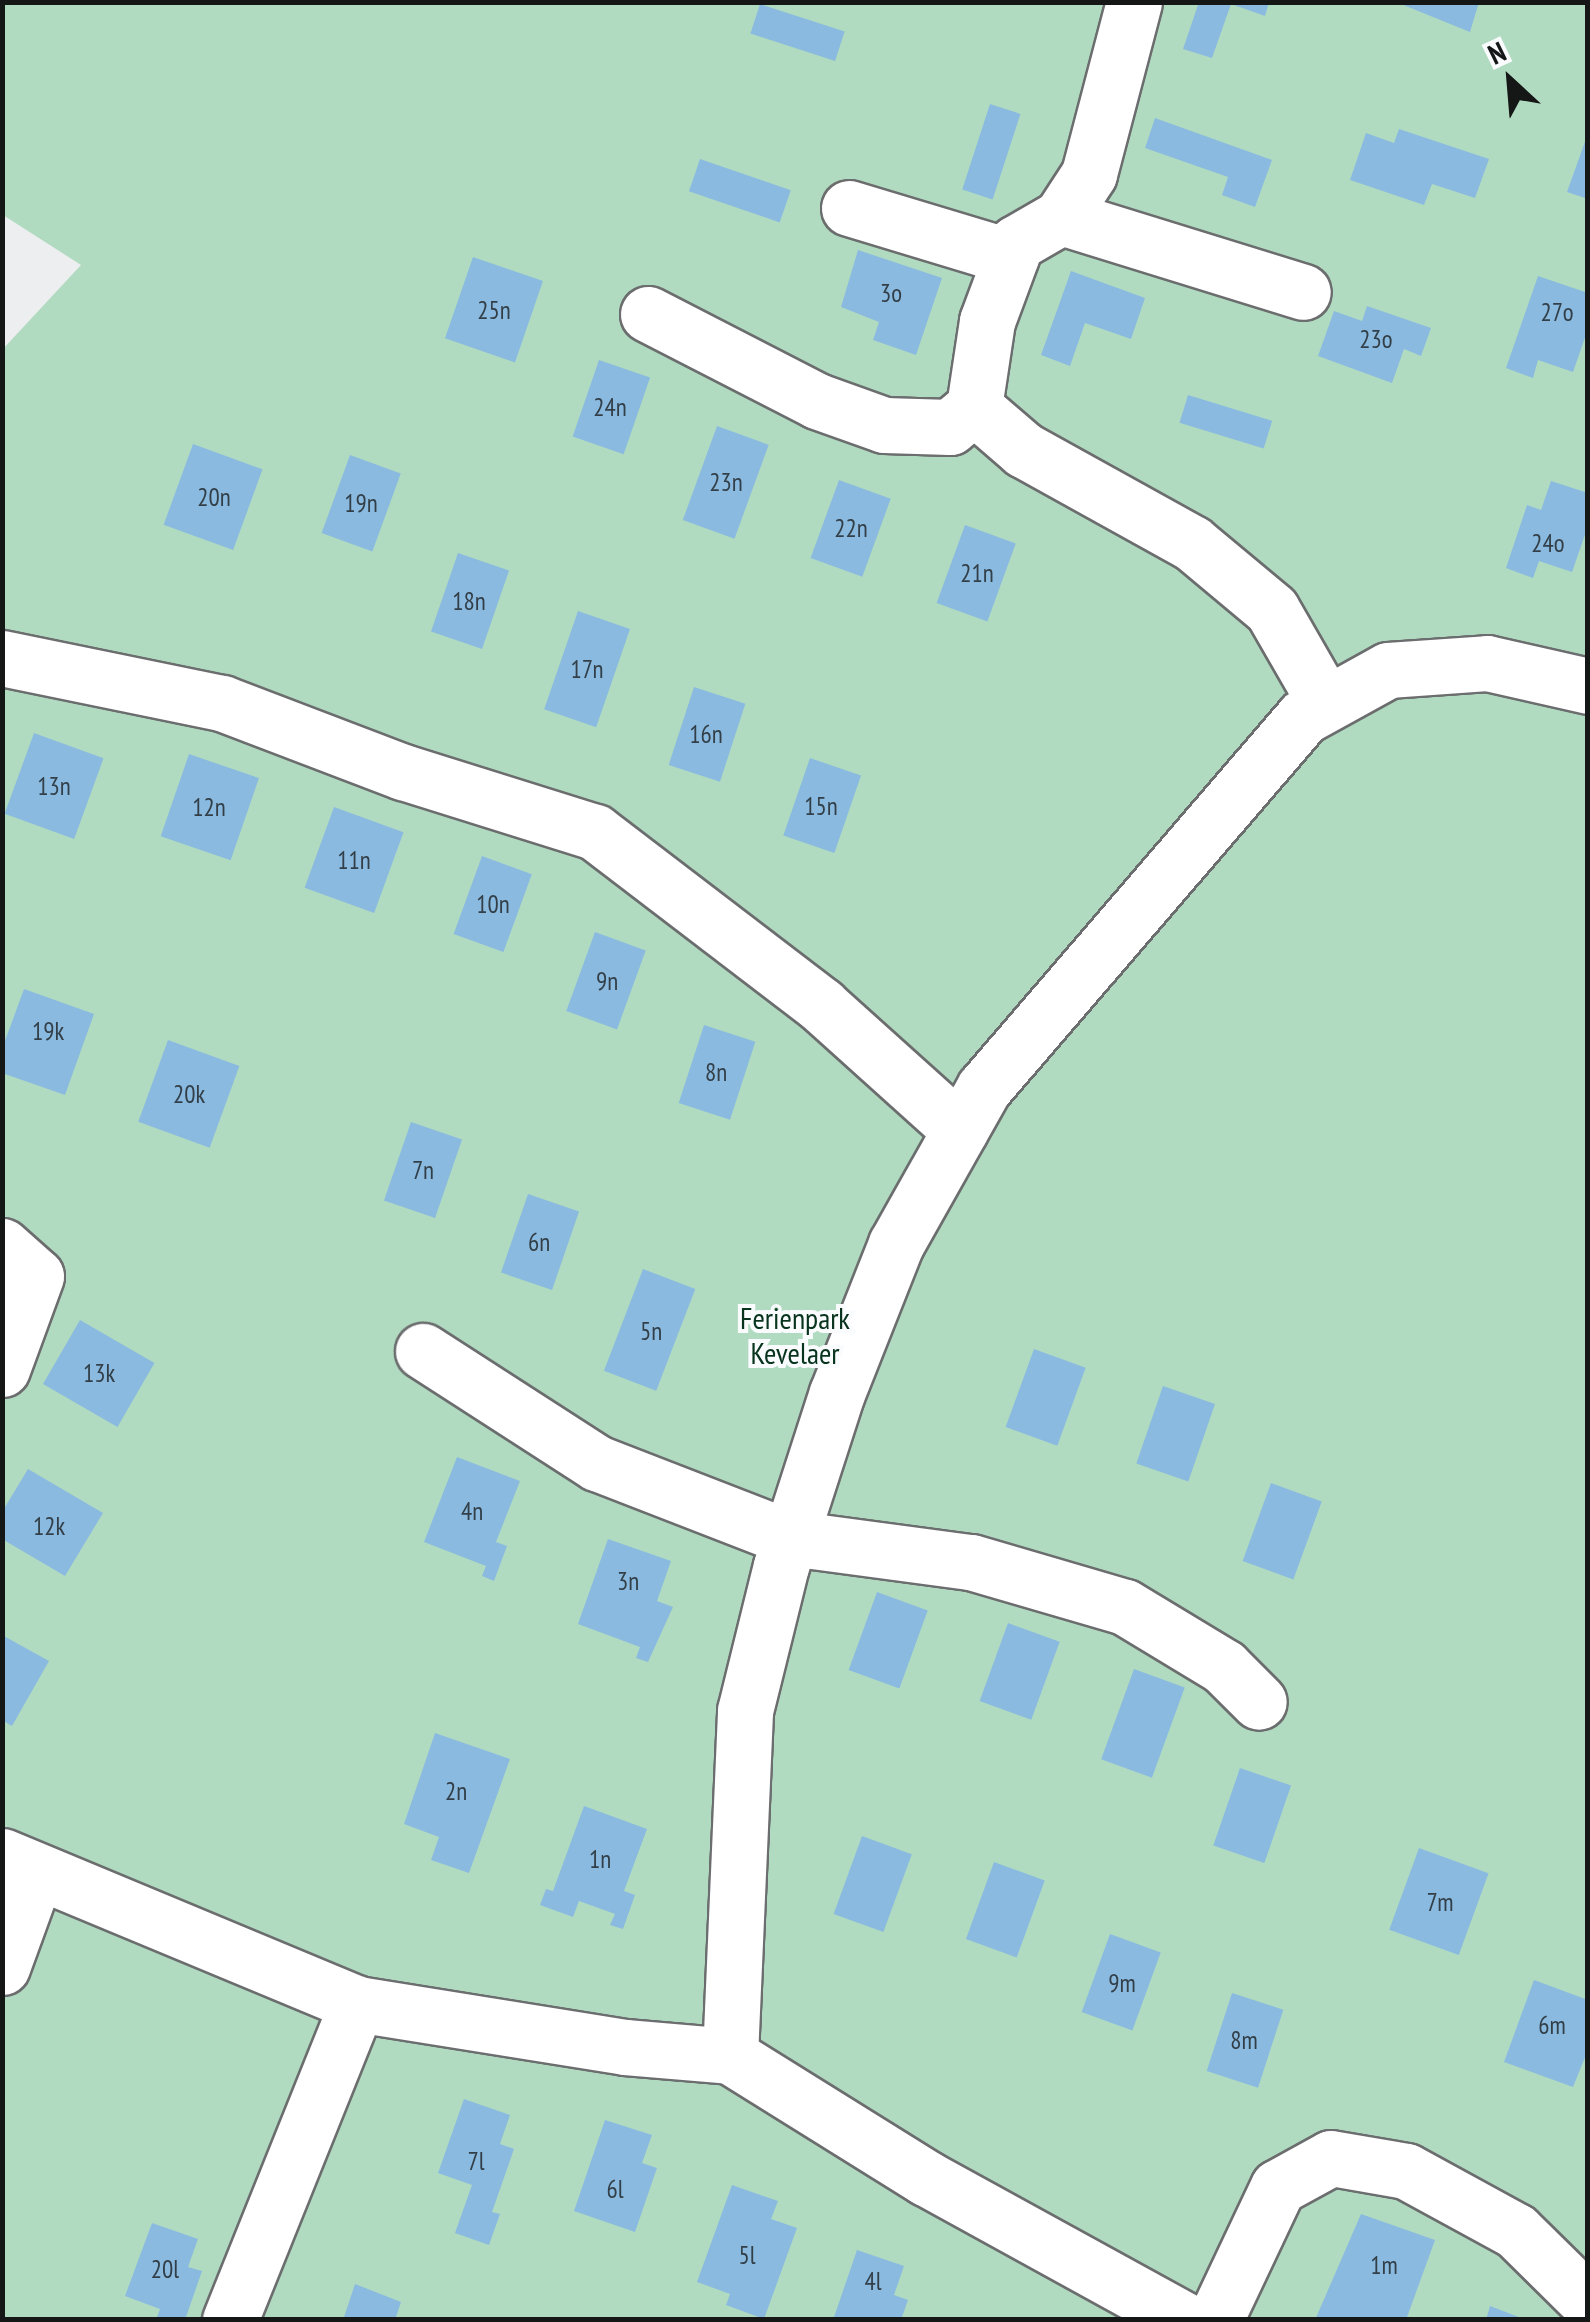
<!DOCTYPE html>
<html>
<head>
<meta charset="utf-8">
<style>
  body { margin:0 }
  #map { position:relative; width:1590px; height:2322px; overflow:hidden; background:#eceeef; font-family:"PT Sans Narrow",sans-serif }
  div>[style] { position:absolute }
  .green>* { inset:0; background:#b1dbc0 }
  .building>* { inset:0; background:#8abadf; transform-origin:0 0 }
  .roads { filter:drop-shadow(2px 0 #6b6d6e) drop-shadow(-2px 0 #6b6d6e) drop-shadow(0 2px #6b6d6e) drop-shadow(0 -2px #6b6d6e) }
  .minor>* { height:55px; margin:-27.5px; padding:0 27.5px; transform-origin:27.5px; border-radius:27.5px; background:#fff }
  span { translate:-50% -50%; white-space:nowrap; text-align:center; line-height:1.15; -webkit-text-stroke:8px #f9fbfd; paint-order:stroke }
  .number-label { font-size:25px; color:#323f48 }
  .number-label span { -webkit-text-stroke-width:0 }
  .park-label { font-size:30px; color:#08341e }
  .frame { position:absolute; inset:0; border:5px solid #151616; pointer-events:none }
  .north { position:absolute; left:1460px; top:30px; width:100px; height:100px; -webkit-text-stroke:8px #f9fbfd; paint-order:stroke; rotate:334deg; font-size:28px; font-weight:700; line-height:40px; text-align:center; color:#151616 }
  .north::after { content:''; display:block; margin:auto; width:35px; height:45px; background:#151616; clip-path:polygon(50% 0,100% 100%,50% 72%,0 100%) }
</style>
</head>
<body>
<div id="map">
  <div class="green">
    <i style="clip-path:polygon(3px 3px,1587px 3px,1587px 2319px,3px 2319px,2px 350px,81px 265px,3px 215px)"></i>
  </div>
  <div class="building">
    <i style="clip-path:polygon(1199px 2px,1269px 2px,1265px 16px,1231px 4px,1212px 58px,1183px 49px)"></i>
    <i style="clip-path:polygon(1396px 2px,1479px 2px,1470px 32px)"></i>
    <i style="left:760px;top:4px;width:89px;height:31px;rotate:18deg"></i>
    <i style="left:990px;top:104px;width:32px;height:90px;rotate:18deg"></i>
    <i style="clip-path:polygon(1155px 118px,1272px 160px,1255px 207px,1222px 195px,1228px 177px,1145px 148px)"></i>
    <i style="clip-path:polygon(1399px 129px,1489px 159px,1475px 198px,1432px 184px,1424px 205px,1350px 180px,1366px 133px,1394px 143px)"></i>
    <i style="clip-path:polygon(1587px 136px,1588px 136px,1588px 199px,1567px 192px)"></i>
    <i style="left:700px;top:159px;width:96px;height:34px;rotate:19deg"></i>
    <i style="clip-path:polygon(858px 250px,942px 278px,916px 355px,873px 340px,879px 322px,841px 307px)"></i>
    <i style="left:473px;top:257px;width:74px;height:86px;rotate:19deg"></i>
    <i style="clip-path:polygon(1071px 271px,1145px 298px,1131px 339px,1085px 323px,1070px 366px,1041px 355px)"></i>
    <i style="clip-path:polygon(1538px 276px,1588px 293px,1588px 329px,1573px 372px,1538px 360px,1533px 378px,1506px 368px)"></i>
    <i style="clip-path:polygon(1367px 306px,1431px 328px,1421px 356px,1404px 349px,1392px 383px,1318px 356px,1334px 311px,1362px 321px)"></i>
    <i style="left:599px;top:360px;width:54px;height:81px;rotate:19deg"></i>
    <i style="left:1188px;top:395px;width:88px;height:29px;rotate:17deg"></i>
    <i style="left:717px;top:426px;width:55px;height:100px;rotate:20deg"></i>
    <i style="left:193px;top:444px;width:74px;height:86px;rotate:20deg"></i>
    <i style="left:350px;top:455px;width:54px;height:83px;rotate:20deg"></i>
    <i style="left:839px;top:480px;width:55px;height:83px;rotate:20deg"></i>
    <i style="clip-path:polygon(1551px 481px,1588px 493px,1588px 526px,1572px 572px,1539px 561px,1533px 578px,1506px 568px,1527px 505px,1541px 510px)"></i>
    <i style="left:965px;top:525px;width:54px;height:83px;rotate:20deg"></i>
    <i style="left:458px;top:553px;width:54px;height:83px;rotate:19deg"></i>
    <i style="left:578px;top:611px;width:55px;height:104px;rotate:19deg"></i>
    <i style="left:694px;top:687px;width:54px;height:82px;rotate:18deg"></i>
    <i style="left:34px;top:733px;width:74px;height:86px;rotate:20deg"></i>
    <i style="left:189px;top:754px;width:74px;height:87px;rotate:19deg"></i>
    <i style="left:810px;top:758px;width:54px;height:82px;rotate:19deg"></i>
    <i style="left:334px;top:807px;width:74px;height:86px;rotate:20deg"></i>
    <i style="left:482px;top:856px;width:53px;height:83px;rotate:20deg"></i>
    <i style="left:595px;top:932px;width:54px;height:84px;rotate:20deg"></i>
    <i style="clip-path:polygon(24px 989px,94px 1014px,65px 1095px,2px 1073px,2px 1049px)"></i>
    <i style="left:704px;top:1025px;width:54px;height:82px;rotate:18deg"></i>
    <i style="left:168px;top:1040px;width:76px;height:87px;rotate:20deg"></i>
    <i style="left:411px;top:1122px;width:54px;height:83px;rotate:19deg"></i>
    <i style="left:528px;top:1194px;width:54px;height:83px;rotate:19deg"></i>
    <i style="left:643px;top:1269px;width:56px;height:109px;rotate:21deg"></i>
    <i style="left:80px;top:1320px;width:86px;height:74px;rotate:30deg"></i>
    <i style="left:1034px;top:1349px;width:55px;height:83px;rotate:20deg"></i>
    <i style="left:1163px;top:1386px;width:55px;height:82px;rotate:19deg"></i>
    <i style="clip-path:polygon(457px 1457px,520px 1481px,496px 1542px,507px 1546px,494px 1581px,482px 1576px,486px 1566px,424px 1542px)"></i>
    <i style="clip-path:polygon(28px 1469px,103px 1513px,65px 1576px,2px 1539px,2px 1512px)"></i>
    <i style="left:1271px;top:1483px;width:54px;height:83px;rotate:20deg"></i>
    <i style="clip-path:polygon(608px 1539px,671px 1561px,657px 1601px,673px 1607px,648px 1662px,636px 1658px,640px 1647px,578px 1624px)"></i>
    <i style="left:877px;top:1592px;width:54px;height:83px;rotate:20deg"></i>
    <i style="left:1008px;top:1623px;width:55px;height:83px;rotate:20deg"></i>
    <i style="clip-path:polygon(2px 1635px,49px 1661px,12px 1726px,2px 1720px)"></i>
    <i style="left:1134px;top:1669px;width:54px;height:96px;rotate:20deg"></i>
    <i style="clip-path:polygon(435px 1733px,510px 1759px,469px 1873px,431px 1860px,439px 1837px,404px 1824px)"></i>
    <i style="left:1240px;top:1768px;width:54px;height:82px;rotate:19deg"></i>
    <i style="clip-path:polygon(584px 1806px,647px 1829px,624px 1891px,635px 1895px,623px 1929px,610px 1925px,615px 1914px,579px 1901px,573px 1917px,540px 1905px,546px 1889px,553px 1891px)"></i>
    <i style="left:862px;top:1836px;width:53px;height:83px;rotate:20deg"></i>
    <i style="left:1419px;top:1848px;width:74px;height:87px;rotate:20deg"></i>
    <i style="left:994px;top:1862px;width:54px;height:82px;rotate:20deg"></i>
    <i style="left:1110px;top:1934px;width:54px;height:83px;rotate:20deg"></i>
    <i style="clip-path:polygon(1534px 1980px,1588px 2000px,1588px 2050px,1573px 2087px,1504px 2062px)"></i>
    <i style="left:1232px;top:1993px;width:54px;height:82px;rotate:18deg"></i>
    <i style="clip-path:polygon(464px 2099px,510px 2115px,500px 2144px,514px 2149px,492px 2212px,500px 2214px,489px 2245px,455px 2233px,472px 2185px,438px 2173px)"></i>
    <i style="clip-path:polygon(605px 2120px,652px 2135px,642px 2163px,657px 2168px,635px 2232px,574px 2211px)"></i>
    <i style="clip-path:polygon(732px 2185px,778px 2201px,771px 2219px,797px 2228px,764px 2319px,726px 2305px,730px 2294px,697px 2282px)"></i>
    <i style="clip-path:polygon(1361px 2214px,1435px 2240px,1406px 2320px,1315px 2320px)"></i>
    <i style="clip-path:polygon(152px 2223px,198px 2239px,188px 2267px,202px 2271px,185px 2320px,156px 2320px,160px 2309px,125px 2296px)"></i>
    <i style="clip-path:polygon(857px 2250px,904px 2266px,894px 2295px,908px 2300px,901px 2320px,833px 2320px)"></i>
    <i style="clip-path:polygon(355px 2284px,401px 2302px,395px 2320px,343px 2320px)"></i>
    <i style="clip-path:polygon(1490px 2306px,1524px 2319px,1524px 2320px,1486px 2320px)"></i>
  </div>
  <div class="roads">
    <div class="minor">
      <i style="left:1134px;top:2px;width:178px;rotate:104.7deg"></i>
      <i style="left:1089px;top:174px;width:51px;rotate:123.1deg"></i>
      <i style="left:1061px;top:217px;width:52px;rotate:150deg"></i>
      <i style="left:1016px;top:243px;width:83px;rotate:110.4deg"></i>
      <i style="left:987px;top:321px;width:87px;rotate:98.6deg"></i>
      <i style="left:974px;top:407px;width:66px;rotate:40.7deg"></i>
      <i style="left:1024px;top:450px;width:192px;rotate:29deg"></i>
      <i style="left:1192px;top:543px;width:104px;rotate:39.9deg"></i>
      <i style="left:1272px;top:610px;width:108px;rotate:60.1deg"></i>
      <i style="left:849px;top:208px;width:169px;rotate:16.8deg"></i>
      <i style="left:1061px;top:217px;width:253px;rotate:17.2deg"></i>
      <i style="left:648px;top:314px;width:190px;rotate:27.2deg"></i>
      <i style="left:817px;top:401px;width:71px;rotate:19.7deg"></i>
      <i style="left:884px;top:425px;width:66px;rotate:1.7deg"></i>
      <i style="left:950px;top:427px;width:31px;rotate:-40deg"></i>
      <i style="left:2px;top:658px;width:225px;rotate:11.6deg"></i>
      <i style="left:222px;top:703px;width:194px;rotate:20.9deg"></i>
      <i style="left:403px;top:772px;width:201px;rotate:17.4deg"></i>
      <i style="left:595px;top:832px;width:285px;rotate:37.4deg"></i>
      <i style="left:821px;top:1005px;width:187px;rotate:42deg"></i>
      <i style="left:2px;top:1246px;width:45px;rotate:41.4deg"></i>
      <i style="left:36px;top:1276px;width:99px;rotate:110.1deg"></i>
      <i style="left:423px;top:1351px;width:207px;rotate:32.8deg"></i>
      <i style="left:597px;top:1463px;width:207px;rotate:21.2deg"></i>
      <i style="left:790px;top:1538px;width:183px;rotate:7.6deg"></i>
      <i style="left:971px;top:1562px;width:160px;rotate:16.3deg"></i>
      <i style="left:1125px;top:1607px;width:116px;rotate:31.2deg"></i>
      <i style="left:1224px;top:1667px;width:49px;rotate:45deg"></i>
      <i style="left:2px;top:1856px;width:385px;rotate:22.6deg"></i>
      <i style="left:357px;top:2004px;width:271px;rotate:9.1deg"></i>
      <i style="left:625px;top:2047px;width:105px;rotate:4.9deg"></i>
      <i style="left:730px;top:2056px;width:231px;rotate:31.9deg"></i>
      <i style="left:926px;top:2178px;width:294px;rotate:28.8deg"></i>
      <i style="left:2px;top:1967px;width:102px;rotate:-70deg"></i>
      <i style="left:730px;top:2056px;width:345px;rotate:-87.5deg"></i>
      <i style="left:745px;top:1711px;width:149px;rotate:-76.1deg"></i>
      <i style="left:781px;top:1566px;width:182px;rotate:-72.1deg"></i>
      <i style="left:837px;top:1393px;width:160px;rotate:-68.4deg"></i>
      <i style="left:896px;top:1244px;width:179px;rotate:-60.6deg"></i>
      <i style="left:984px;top:1088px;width:489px;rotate:-49.3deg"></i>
      <i style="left:1303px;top:717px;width:97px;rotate:-28.9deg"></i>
      <i style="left:1388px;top:670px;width:99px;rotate:-4deg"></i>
      <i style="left:1487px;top:663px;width:104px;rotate:12.8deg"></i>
      <i style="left:230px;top:2320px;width:341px;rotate:-68.1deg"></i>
      <i style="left:1215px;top:2320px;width:147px;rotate:-64.7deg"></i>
      <i style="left:1278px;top:2187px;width:60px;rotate:-28.7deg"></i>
      <i style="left:1331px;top:2158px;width:76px;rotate:9.8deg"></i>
      <i style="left:1406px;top:2171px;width:125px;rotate:28.6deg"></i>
      <i style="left:1516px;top:2231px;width:101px;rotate:44.6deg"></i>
    </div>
  </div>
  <div class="number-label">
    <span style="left:891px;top:293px">3o</span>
    <span style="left:494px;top:310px">25n</span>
    <span style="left:1557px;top:312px">27o</span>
    <span style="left:1376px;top:339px">23o</span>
    <span style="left:610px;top:407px">24n</span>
    <span style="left:726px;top:482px">23n</span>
    <span style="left:214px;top:497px">20n</span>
    <span style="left:361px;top:503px">19n</span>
    <span style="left:851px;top:528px">22n</span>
    <span style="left:1548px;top:543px">24o</span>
    <span style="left:977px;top:573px">21n</span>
    <span style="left:469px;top:601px">18n</span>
    <span style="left:587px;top:669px">17n</span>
    <span style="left:706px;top:734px">16n</span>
    <span style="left:54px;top:786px">13n</span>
    <span style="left:821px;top:806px">15n</span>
    <span style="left:209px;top:807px">12n</span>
    <span style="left:354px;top:860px">11n</span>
    <span style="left:493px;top:904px">10n</span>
    <span style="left:607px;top:981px">9n</span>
    <span style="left:48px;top:1031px">19k</span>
    <span style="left:716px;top:1072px">8n</span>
    <span style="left:189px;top:1094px">20k</span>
    <span style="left:423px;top:1170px">7n</span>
    <span style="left:539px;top:1242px">6n</span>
    <span style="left:651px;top:1331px">5n</span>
    <span style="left:99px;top:1373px">13k</span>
    <span style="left:472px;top:1511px">4n</span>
    <span style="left:49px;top:1526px">12k</span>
    <span style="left:628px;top:1581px">3n</span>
    <span style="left:456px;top:1791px">2n</span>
    <span style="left:600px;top:1859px">1n</span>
    <span style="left:1440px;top:1902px">7m</span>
    <span style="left:1122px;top:1983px">9m</span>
    <span style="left:1552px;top:2025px">6m</span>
    <span style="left:1244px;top:2040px">8m</span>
    <span style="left:476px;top:2161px">7l</span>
    <span style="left:615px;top:2189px">6l</span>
    <span style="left:747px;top:2255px">5l</span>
    <span style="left:1384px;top:2265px">1m</span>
    <span style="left:165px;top:2269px">20l</span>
    <span style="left:873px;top:2281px">4l</span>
  </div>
  <div class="park-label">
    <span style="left:795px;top:1335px">Ferienpark<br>Kevelaer</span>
  </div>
  <div class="frame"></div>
  <div class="north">N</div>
</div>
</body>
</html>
